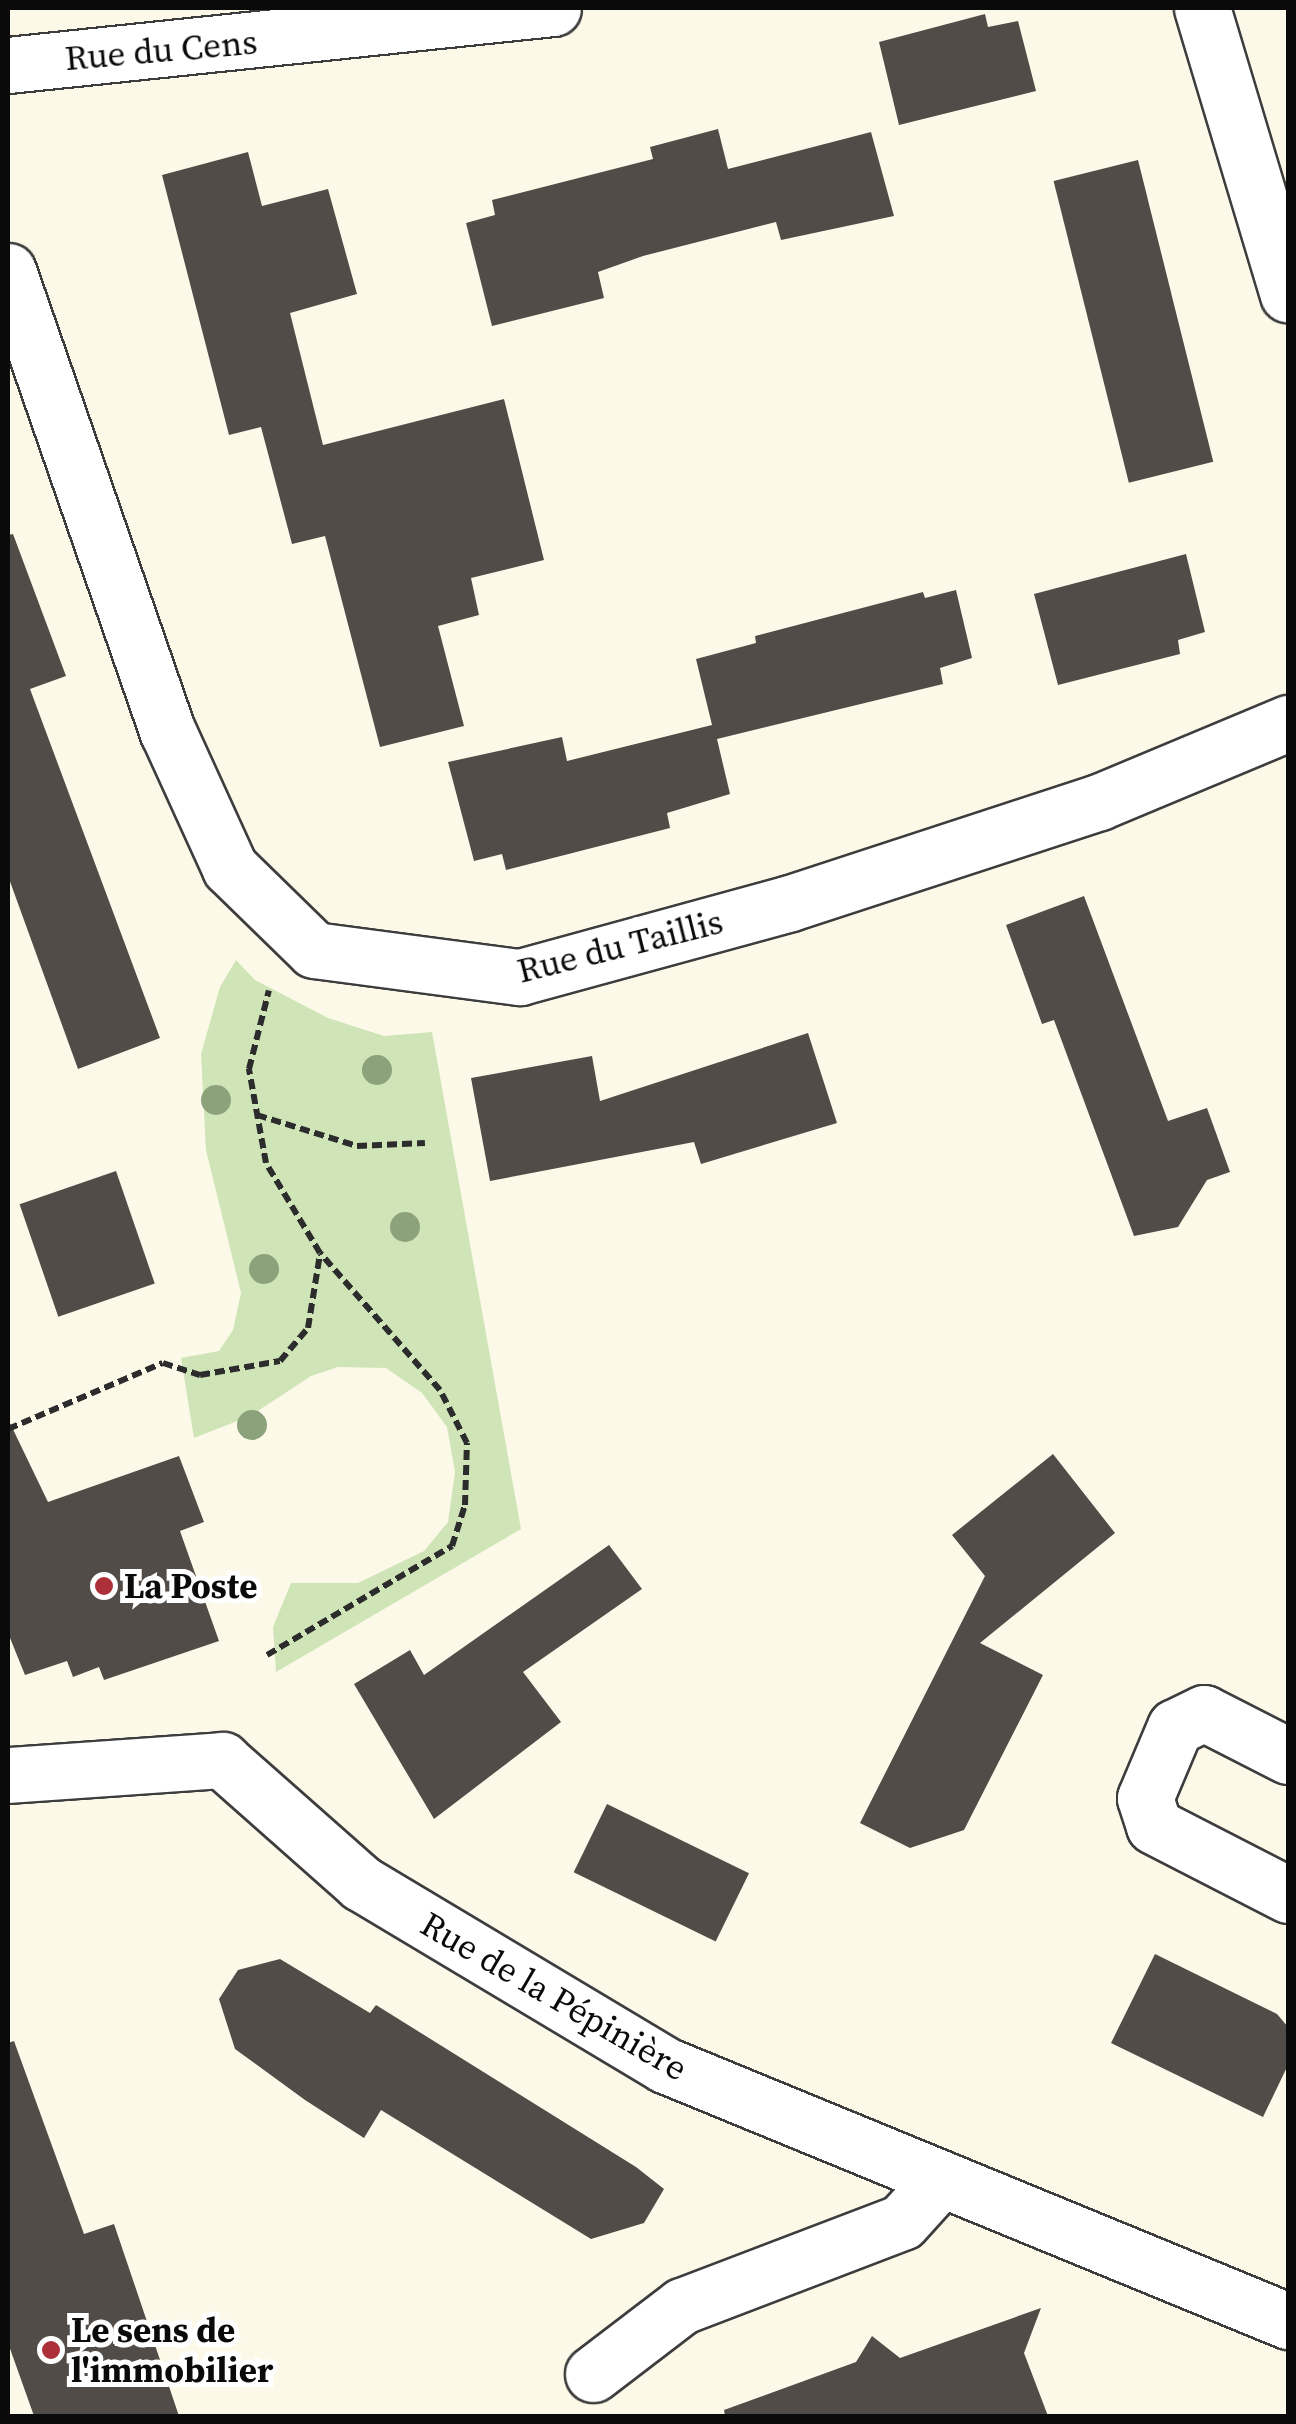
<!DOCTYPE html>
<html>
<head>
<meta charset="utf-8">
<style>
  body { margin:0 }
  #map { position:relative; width:1296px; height:2424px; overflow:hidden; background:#fdf9e9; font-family:"Source Serif 4",serif }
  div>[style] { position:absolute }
  .green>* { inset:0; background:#cfe4b7 }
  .building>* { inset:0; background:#524c48; transform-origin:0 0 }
  .path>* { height:6px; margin-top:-3px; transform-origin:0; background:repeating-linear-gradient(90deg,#2c2c2c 0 10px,transparent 0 15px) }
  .roads { filter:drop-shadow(2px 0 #3d3d3d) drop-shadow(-2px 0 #3d3d3d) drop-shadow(0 2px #3d3d3d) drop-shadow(0 -2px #3d3d3d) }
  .street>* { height:55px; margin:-27.5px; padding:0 27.5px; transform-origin:27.5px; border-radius:27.5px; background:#fff }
  .trees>* { width:30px; height:30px; margin:-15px; border-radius:50%; background:#8ba27b }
  .dots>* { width:28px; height:28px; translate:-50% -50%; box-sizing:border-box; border:5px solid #fff; border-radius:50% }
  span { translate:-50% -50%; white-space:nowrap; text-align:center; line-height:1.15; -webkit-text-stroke:10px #fff; paint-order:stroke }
  .street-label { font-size:35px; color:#0a0a0a }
  .poi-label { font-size:35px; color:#0a0a0a; font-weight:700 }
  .left { translate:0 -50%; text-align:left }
  .frame { position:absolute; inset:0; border:10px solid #0a0a0a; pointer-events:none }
</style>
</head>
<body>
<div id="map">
  <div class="green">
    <i style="clip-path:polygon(236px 960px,255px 980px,328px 1018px,384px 1036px,432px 1032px,521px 1529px,276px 1672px,273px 1627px,291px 1583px,358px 1583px,424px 1551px,448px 1522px,455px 1472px,447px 1427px,422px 1393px,386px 1368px,338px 1367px,311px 1376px,250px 1416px,194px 1438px,181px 1358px,219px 1351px,233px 1330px,241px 1293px,206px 1150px,201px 1054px,220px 987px)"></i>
  </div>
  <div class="building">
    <i style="clip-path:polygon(985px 14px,988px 27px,1018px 21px,1036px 91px,899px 125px,879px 42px)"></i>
    <i style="clip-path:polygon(718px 129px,728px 169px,871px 132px,894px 216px,781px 240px,776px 222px,643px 256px,598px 272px,604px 298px,492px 326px,466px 223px,495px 215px,492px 200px,653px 159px,650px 147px)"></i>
    <i style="clip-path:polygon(248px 152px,262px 206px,328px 189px,357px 294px,290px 313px,323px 445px,504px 399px,544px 560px,471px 578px,479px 615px,438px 626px,464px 726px,380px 747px,325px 536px,292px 544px,261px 427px,229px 435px,162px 175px)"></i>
    <i style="left:1138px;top:160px;width:311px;height:87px;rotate:76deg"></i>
    <i style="clip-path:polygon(13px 534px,66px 676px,30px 689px,160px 1038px,78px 1069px,8px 876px,8px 535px)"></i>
    <i style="clip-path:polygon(1186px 554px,1205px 632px,1178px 640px,1180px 654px,1058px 685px,1034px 594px)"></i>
    <i style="clip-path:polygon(956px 590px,972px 658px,940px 668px,943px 684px,717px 739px,730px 794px,667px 813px,670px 828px,506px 870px,502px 854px,474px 861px,448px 762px,562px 737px,567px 761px,712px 725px,696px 659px,756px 643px,755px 636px,923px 592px,925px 598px)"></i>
    <i style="clip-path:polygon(1084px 896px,1168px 1121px,1207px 1108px,1230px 1172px,1207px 1180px,1178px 1227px,1134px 1236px,1054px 1020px,1042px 1024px,1006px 925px)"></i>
    <i style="clip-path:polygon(808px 1033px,837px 1123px,701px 1164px,694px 1142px,490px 1181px,471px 1078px,592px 1056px,600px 1101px)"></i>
    <i style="left:116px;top:1171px;width:119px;height:102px;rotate:71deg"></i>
    <i style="clip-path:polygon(8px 1419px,48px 1502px,179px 1456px,204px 1522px,180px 1531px,219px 1641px,104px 1680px,99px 1667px,73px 1677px,67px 1661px,25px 1675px,8px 1633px)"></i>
    <i style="clip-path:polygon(1053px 1454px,1115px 1533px,980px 1643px,1043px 1675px,964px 1830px,910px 1848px,860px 1823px,985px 1576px,952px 1535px)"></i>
    <i style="clip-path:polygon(609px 1545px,642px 1589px,523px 1672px,561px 1722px,434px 1819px,354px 1684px,410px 1650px,424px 1675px)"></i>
    <i style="left:607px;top:1804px;width:158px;height:76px;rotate:26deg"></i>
    <i style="clip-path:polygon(1155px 1954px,1277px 2014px,1288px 2027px,1288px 2065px,1263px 2117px,1111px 2043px)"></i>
    <i style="clip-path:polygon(280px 1959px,370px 2013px,376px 2005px,636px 2167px,664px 2189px,644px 2223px,591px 2239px,381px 2110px,364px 2138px,305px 2100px,235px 2049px,219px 1999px,238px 1970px)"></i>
    <i style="clip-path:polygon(14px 2041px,84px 2234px,114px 2224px,179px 2416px,34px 2416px,8px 2343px,8px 2043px)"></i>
    <i style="clip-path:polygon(1041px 2308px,1024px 2353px,1048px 2416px,725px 2416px,724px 2410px,856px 2362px,872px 2336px,900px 2358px)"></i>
  </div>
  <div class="path">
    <i style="left:257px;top:1115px;width:105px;rotate:17.2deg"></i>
    <i style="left:357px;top:1146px;width:68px;rotate:-2.5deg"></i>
    <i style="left:8px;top:1429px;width:168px;rotate:-23.1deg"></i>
    <i style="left:163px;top:1363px;width:39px;rotate:18deg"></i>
    <i style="left:200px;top:1375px;width:81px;rotate:-9.9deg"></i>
    <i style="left:280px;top:1361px;width:43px;rotate:-49.7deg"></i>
    <i style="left:308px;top:1328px;width:75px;rotate:-80.8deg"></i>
    <i style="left:267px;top:1655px;width:215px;rotate:-30.5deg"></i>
    <i style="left:452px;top:1546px;width:43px;rotate:-72.4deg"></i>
    <i style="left:465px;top:1505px;width:62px;rotate:-88.2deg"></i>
    <i style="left:467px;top:1443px;width:59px;rotate:-117deg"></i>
    <i style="left:440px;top:1390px;width:182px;rotate:-131.2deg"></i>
    <i style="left:320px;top:1253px;width:105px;rotate:-121deg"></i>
    <i style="left:266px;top:1163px;width:96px;rotate:-100.3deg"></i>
    <i style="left:249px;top:1069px;width:81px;rotate:-75.8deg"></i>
  </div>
  <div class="roads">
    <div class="street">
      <i style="left:1202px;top:8px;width:299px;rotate:73.3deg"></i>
      <i style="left:8px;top:65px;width:548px;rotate:-5.97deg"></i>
      <i style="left:8px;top:271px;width:488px;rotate:70.9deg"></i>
      <i style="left:168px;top:732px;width:149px;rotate:65.5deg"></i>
      <i style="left:230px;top:868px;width:117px;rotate:44.3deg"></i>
      <i style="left:314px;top:950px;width:208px;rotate:7.5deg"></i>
      <i style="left:520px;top:977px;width:280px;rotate:-15.3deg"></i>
      <i style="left:790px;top:903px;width:325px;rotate:-18.1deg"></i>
      <i style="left:1099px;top:802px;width:205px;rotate:-22.7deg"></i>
      <i style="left:1288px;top:1756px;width:94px;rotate:-152.9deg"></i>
      <i style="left:1204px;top:1713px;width:32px;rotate:154deg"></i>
      <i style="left:1175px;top:1727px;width:77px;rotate:112.9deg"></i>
      <i style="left:1145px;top:1798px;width:29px;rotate:72deg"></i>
      <i style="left:1154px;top:1826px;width:151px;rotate:27.2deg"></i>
      <i style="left:8px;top:1775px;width:215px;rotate:-4deg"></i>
      <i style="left:222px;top:1760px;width:186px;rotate:41.5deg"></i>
      <i style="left:361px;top:1883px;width:354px;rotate:30.9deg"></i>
      <i style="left:665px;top:2065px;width:674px;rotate:22.34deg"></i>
      <i style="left:593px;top:2374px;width:112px;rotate:-37.4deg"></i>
      <i style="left:682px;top:2306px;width:235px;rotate:-20.9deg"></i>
      <i style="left:902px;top:2222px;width:57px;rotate:-47.9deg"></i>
    </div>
  </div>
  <div class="trees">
    <i style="left:377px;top:1070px"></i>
    <i style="left:216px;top:1100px"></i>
    <i style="left:405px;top:1227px"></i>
    <i style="left:264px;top:1269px"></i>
    <i style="left:252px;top:1425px"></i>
  </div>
  <div class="dots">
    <i style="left:104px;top:1586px;background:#ad2f37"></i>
    <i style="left:51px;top:2350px;background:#ad2f37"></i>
  </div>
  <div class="street-label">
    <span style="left:161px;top:50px;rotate:-5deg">Rue du Cens</span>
    <span style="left:620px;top:946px;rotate:-14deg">Rue du Taillis</span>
    <span style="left:554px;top:1996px;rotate:30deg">Rue de la Pépinière</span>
  </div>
  <div class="poi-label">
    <span class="left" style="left:124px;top:1586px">La Poste</span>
    <span class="left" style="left:71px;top:2350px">Le sens de<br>l'immobilier</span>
  </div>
  <div class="frame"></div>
</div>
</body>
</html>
